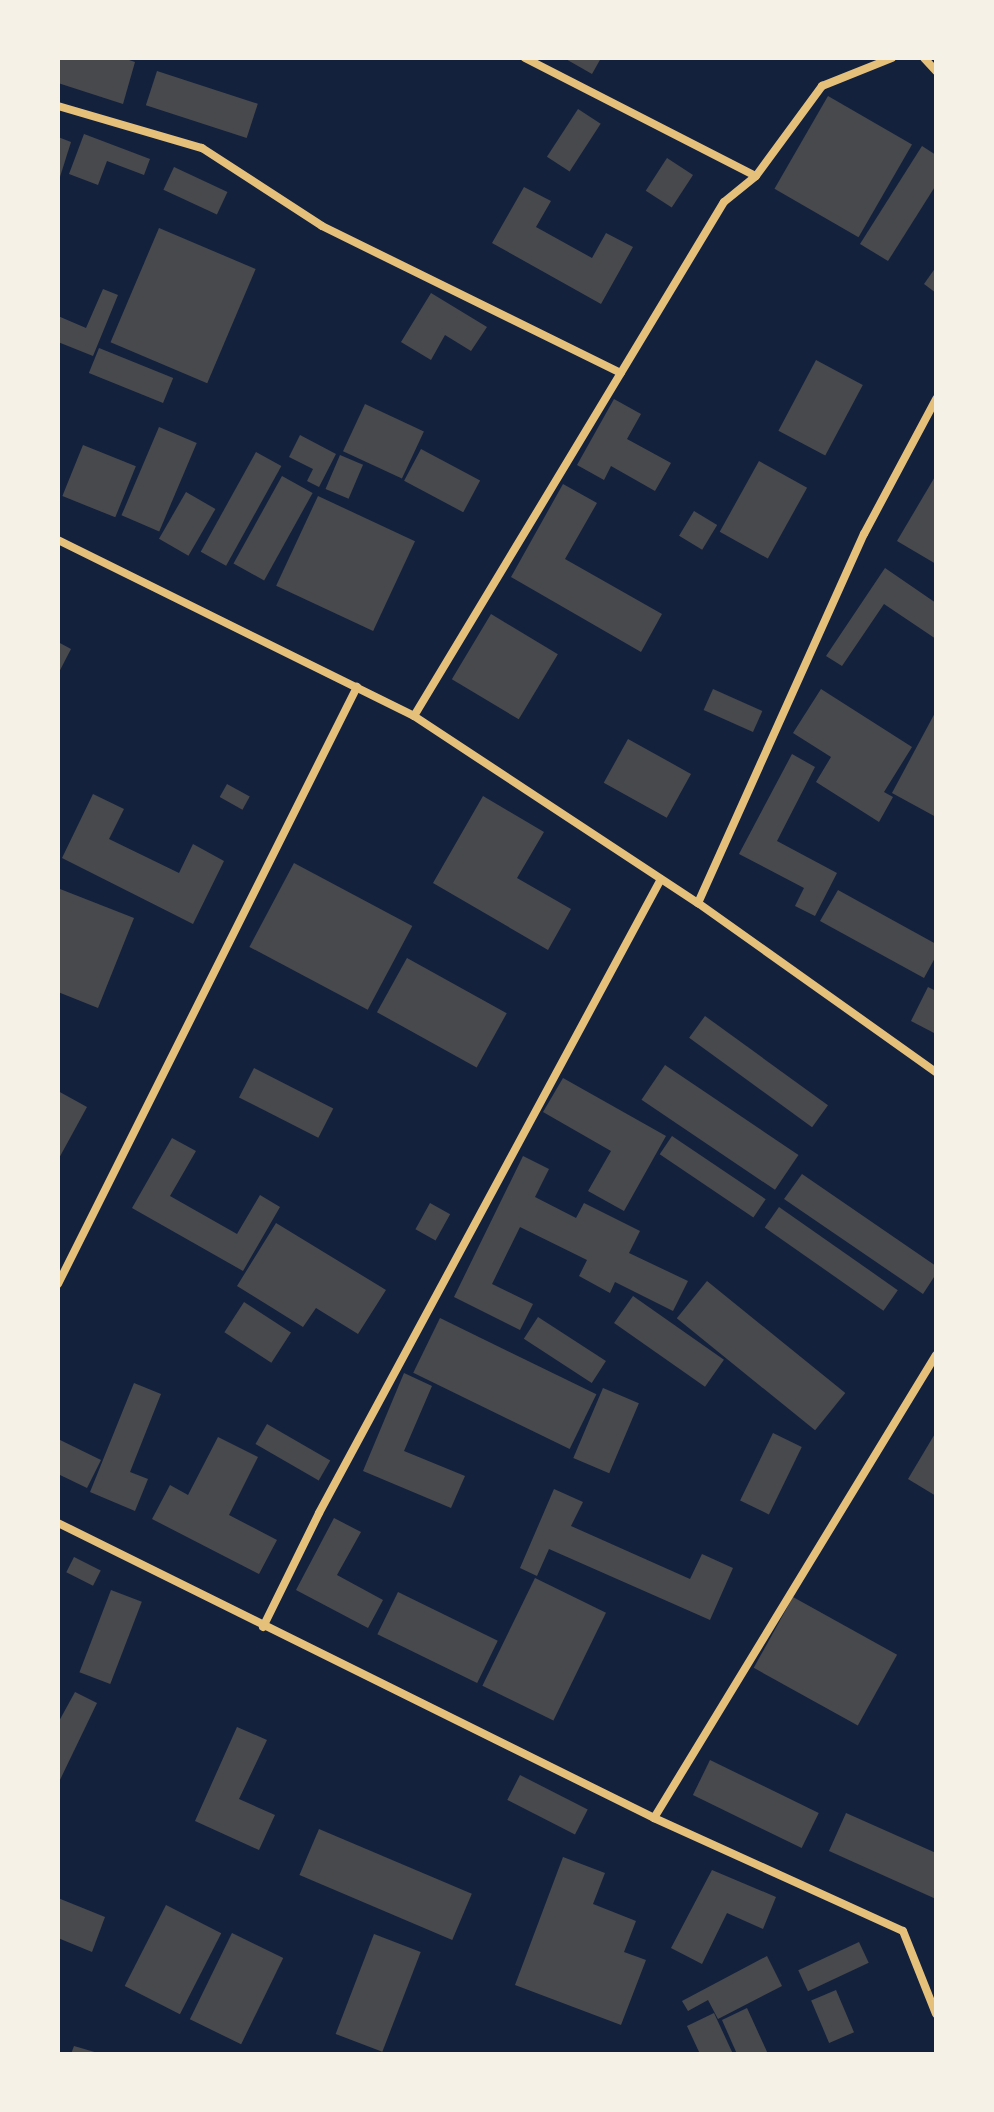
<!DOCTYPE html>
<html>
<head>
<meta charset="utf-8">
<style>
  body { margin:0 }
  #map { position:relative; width:994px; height:2112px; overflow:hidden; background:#14213d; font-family:"PT Sans Narrow",sans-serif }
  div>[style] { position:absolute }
  .building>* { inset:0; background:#48494c; transform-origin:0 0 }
  .minor>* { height:8px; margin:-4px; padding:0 4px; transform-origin:4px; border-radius:4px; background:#e5c07b }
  span { translate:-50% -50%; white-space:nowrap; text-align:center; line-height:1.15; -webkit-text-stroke:8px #f6f1e7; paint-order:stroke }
  .frame { position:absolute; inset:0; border:60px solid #f6f1e7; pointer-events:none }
</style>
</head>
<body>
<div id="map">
  <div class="building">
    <i style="clip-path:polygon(58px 58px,123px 58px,135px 62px,123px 104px,58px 83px)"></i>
    <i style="clip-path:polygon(564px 58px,601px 58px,592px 74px)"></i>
    <i style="left:157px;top:71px;width:106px;height:36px;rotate:18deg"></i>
    <i style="left:828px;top:96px;width:97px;height:107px;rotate:30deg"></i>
    <i style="left:578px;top:109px;width:27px;height:57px;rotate:33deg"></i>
    <i style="clip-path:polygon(84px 134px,150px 159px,144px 175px,107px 161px,98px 185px,69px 174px)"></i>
    <i style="clip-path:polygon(58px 137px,71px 142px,59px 180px,58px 180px)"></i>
    <i style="clip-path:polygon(922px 146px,936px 155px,936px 185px,888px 261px,860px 244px)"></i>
    <i style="left:667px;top:158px;width:31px;height:39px;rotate:33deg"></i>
    <i style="left:174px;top:167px;width:59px;height:25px;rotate:25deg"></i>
    <i style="clip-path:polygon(524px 187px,551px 201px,536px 227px,592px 258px,606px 233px,633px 247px,601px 304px,492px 243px)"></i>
    <i style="left:159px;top:228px;width:105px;height:124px;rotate:23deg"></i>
    <i style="clip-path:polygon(936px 267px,936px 293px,924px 284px)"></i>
    <i style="clip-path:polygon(103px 289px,118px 295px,93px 356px,58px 342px,58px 316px,86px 328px)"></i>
    <i style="clip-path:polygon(431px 293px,487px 327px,471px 351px,445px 335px,431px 360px,401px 342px)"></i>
    <i style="left:99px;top:348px;width:80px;height:27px;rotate:22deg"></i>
    <i style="left:816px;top:360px;width:53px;height:80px;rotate:28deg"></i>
    <i style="clip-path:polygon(614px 399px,641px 414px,627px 439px,671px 463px,655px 491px,611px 466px,604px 480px,577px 465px)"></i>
    <i style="left:365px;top:404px;width:65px;height:52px;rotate:25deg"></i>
    <i style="left:159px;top:427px;width:41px;height:96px;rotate:23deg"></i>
    <i style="clip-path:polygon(300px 435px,336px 454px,319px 487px,307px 481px,313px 469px,289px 457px)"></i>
    <i style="left:83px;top:445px;width:57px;height:55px;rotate:22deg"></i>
    <i style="left:421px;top:449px;width:67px;height:36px;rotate:28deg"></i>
    <i style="left:256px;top:452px;width:29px;height:114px;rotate:29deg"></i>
    <i style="left:340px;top:455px;width:25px;height:37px;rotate:23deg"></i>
    <i style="left:759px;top:461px;width:55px;height:81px;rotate:29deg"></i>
    <i style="clip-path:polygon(936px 475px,936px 564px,897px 541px)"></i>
    <i style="left:282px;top:476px;width:35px;height:100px;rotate:29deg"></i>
    <i style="clip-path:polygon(563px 484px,597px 503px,565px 559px,662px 614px,641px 652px,511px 577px)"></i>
    <i style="left:186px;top:492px;width:34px;height:54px;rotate:30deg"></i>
    <i style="left:318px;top:496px;width:107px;height:99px;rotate:25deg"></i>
    <i style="left:694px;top:511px;width:27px;height:29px;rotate:31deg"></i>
    <i style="clip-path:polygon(885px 568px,936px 603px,936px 639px,884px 604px,842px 666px,826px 656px)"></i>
    <i style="left:491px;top:614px;width:78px;height:76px;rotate:31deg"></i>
    <i style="clip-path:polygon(58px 642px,71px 649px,58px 674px)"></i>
    <i style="left:713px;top:689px;width:54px;height:23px;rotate:24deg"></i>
    <i style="clip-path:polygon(821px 689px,912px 747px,884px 792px,893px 797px,879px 822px,816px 782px,831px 757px,793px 733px)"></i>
    <i style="clip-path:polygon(936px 711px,936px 817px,892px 793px)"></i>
    <i style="left:628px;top:739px;width:72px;height:50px;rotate:29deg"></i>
    <i style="clip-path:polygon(792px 754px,815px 767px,777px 841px,837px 873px,815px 916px,795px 906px,804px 888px,739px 854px)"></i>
    <i style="left:227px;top:784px;width:26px;height:15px;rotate:29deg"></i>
    <i style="clip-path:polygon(93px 794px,124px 809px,109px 839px,179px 873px,193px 844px,224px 861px,193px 924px,62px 858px)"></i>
    <i style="clip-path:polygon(483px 796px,544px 832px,517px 878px,571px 909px,548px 950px,433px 883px)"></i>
    <i style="left:294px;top:863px;width:134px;height:95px;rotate:28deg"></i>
    <i style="clip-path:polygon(60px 889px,134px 918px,98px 1008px,58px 992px)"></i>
    <i style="clip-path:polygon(838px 890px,936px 944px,936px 956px,924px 978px,820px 921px)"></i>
    <i style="left:407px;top:958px;width:114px;height:62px;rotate:29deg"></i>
    <i style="clip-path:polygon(928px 987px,936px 991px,936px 1034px,911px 1021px)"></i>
    <i style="left:705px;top:1016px;width:152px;height:27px;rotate:36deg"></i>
    <i style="left:665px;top:1065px;width:161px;height:42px;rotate:34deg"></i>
    <i style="left:254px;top:1068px;width:89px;height:33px;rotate:27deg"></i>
    <i style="clip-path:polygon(563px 1078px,666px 1136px,624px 1211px,588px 1191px,611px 1151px,543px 1112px)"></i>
    <i style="clip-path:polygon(58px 1091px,87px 1107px,58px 1160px)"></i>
    <i style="left:672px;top:1136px;width:113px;height:22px;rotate:34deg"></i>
    <i style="clip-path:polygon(172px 1138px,196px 1151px,170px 1196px,237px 1234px,260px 1195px,280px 1207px,243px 1271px,132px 1208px)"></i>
    <i style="clip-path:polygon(523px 1156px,549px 1169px,535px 1197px,576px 1218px,584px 1203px,640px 1231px,629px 1253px,688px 1281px,673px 1311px,615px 1282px,610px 1293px,579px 1276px,587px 1260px,520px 1227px,492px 1284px,533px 1304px,520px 1330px,454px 1297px)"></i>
    <i style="clip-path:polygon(802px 1174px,936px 1266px,936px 1274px,923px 1294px,784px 1199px)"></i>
    <i style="left:430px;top:1203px;width:23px;height:30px;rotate:29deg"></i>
    <i style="left:779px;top:1207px;width:145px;height:25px;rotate:35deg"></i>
    <i style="clip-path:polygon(276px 1223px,386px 1290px,358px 1334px,316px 1308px,303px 1327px,237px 1286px)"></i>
    <i style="left:707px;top:1281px;width:178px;height:48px;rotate:39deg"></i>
    <i style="left:633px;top:1296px;width:111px;height:33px;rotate:35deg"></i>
    <i style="left:244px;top:1302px;width:56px;height:36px;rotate:33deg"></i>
    <i style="left:538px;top:1317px;width:81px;height:26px;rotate:33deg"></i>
    <i style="left:440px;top:1318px;width:174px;height:61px;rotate:26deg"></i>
    <i style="clip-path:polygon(404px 1373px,432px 1386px,404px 1451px,465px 1476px,451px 1508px,363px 1471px)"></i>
    <i style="clip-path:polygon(134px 1383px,161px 1394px,130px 1472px,148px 1479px,135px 1511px,90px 1492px)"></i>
    <i style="left:603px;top:1388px;width:39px;height:76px;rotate:23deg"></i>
    <i style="left:267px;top:1424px;width:73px;height:23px;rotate:30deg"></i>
    <i style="clip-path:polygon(936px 1432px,936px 1496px,908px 1479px)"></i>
    <i style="left:773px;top:1433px;width:32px;height:75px;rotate:26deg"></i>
    <i style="clip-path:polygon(218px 1437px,258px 1457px,229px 1515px,277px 1540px,259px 1574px,152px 1519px,170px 1485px,188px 1495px)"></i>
    <i style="clip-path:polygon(58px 1439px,101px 1460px,87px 1488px,58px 1474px)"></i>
    <i style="clip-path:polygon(554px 1489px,583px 1502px,571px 1526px,690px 1579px,702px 1554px,733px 1568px,710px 1620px,549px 1549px,537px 1576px,520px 1568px)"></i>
    <i style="clip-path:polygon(334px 1518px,361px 1532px,337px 1575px,383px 1600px,368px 1628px,296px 1590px)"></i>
    <i style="left:74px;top:1557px;width:30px;height:17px;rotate:27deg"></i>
    <i style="left:535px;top:1578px;width:79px;height:120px;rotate:26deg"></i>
    <i style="left:111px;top:1590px;width:33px;height:88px;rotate:21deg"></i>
    <i style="left:398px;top:1592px;width:111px;height:47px;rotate:26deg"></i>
    <i style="left:793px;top:1597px;width:119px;height:81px;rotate:29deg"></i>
    <i style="clip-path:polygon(75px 1692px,97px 1703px,58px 1784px,58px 1723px)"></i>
    <i style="clip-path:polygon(237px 1727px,267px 1740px,239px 1799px,275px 1815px,259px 1850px,195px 1821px)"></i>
    <i style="left:710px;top:1760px;width:121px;height:39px;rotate:26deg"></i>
    <i style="left:520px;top:1775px;width:76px;height:28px;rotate:27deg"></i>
    <i style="clip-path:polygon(846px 1813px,936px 1853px,936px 1899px,829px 1851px)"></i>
    <i style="left:319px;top:1829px;width:166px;height:50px;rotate:23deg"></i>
    <i style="clip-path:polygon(563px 1857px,605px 1873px,593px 1904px,636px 1921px,624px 1952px,646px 1960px,621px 2025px,515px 1985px)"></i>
    <i style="clip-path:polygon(712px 1870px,776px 1897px,763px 1929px,727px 1913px,702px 1964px,671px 1948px)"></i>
    <i style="clip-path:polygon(58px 1898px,105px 1917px,92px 1952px,58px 1938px)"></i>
    <i style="left:166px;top:1905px;width:62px;height:91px;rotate:27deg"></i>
    <i style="left:232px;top:1933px;width:57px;height:96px;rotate:26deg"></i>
    <i style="left:374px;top:1934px;width:50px;height:107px;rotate:21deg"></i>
    <i style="left:859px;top:1942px;width:23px;height:67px;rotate:65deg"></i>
    <i style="clip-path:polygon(767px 1956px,782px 1986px,718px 2019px,708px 2000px,688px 2011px,682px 2001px)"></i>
    <i style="left:836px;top:1990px;width:46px;height:27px;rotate:67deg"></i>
    <i style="clip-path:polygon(747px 2008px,768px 2054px,737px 2054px,722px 2020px)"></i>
    <i style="clip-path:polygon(714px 2013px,733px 2054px,700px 2054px,687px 2026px)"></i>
    <i style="clip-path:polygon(74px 2046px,98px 2053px,98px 2054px,71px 2054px)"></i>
  </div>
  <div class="minor">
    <i style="left:525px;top:58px;width:259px;rotate:27.1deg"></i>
    <i style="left:924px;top:58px;width:18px;rotate:47deg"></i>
    <i style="left:58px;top:106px;width:150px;rotate:16.3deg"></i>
    <i style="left:202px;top:148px;width:143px;rotate:33deg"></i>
    <i style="left:322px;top:226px;width:333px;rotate:26.2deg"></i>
    <i style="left:58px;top:540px;width:397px;rotate:26.3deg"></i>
    <i style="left:414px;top:716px;width:340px;rotate:33.4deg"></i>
    <i style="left:698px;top:903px;width:292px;rotate:35.4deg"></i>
    <i style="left:414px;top:716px;width:600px;rotate:-58.91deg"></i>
    <i style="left:724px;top:202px;width:41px;rotate:-39.1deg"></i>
    <i style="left:756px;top:176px;width:112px;rotate:-53.7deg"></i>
    <i style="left:822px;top:86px;width:75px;rotate:-21.8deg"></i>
    <i style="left:698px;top:903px;width:405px;rotate:-65.8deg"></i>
    <i style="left:864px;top:534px;width:153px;rotate:-61.9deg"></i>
    <i style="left:58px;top:1284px;width:668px;rotate:-63.4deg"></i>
    <i style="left:58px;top:1523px;width:665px;rotate:26.33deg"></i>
    <i style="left:654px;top:1818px;width:273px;rotate:24.4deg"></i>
    <i style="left:903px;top:1931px;width:89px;rotate:68.3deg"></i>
    <i style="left:263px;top:1627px;width:127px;rotate:-63.8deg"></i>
    <i style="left:319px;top:1513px;width:720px;rotate:-61.66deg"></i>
    <i style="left:654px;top:1818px;width:542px;rotate:-58.66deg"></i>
  </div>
  <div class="frame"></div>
</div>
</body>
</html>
